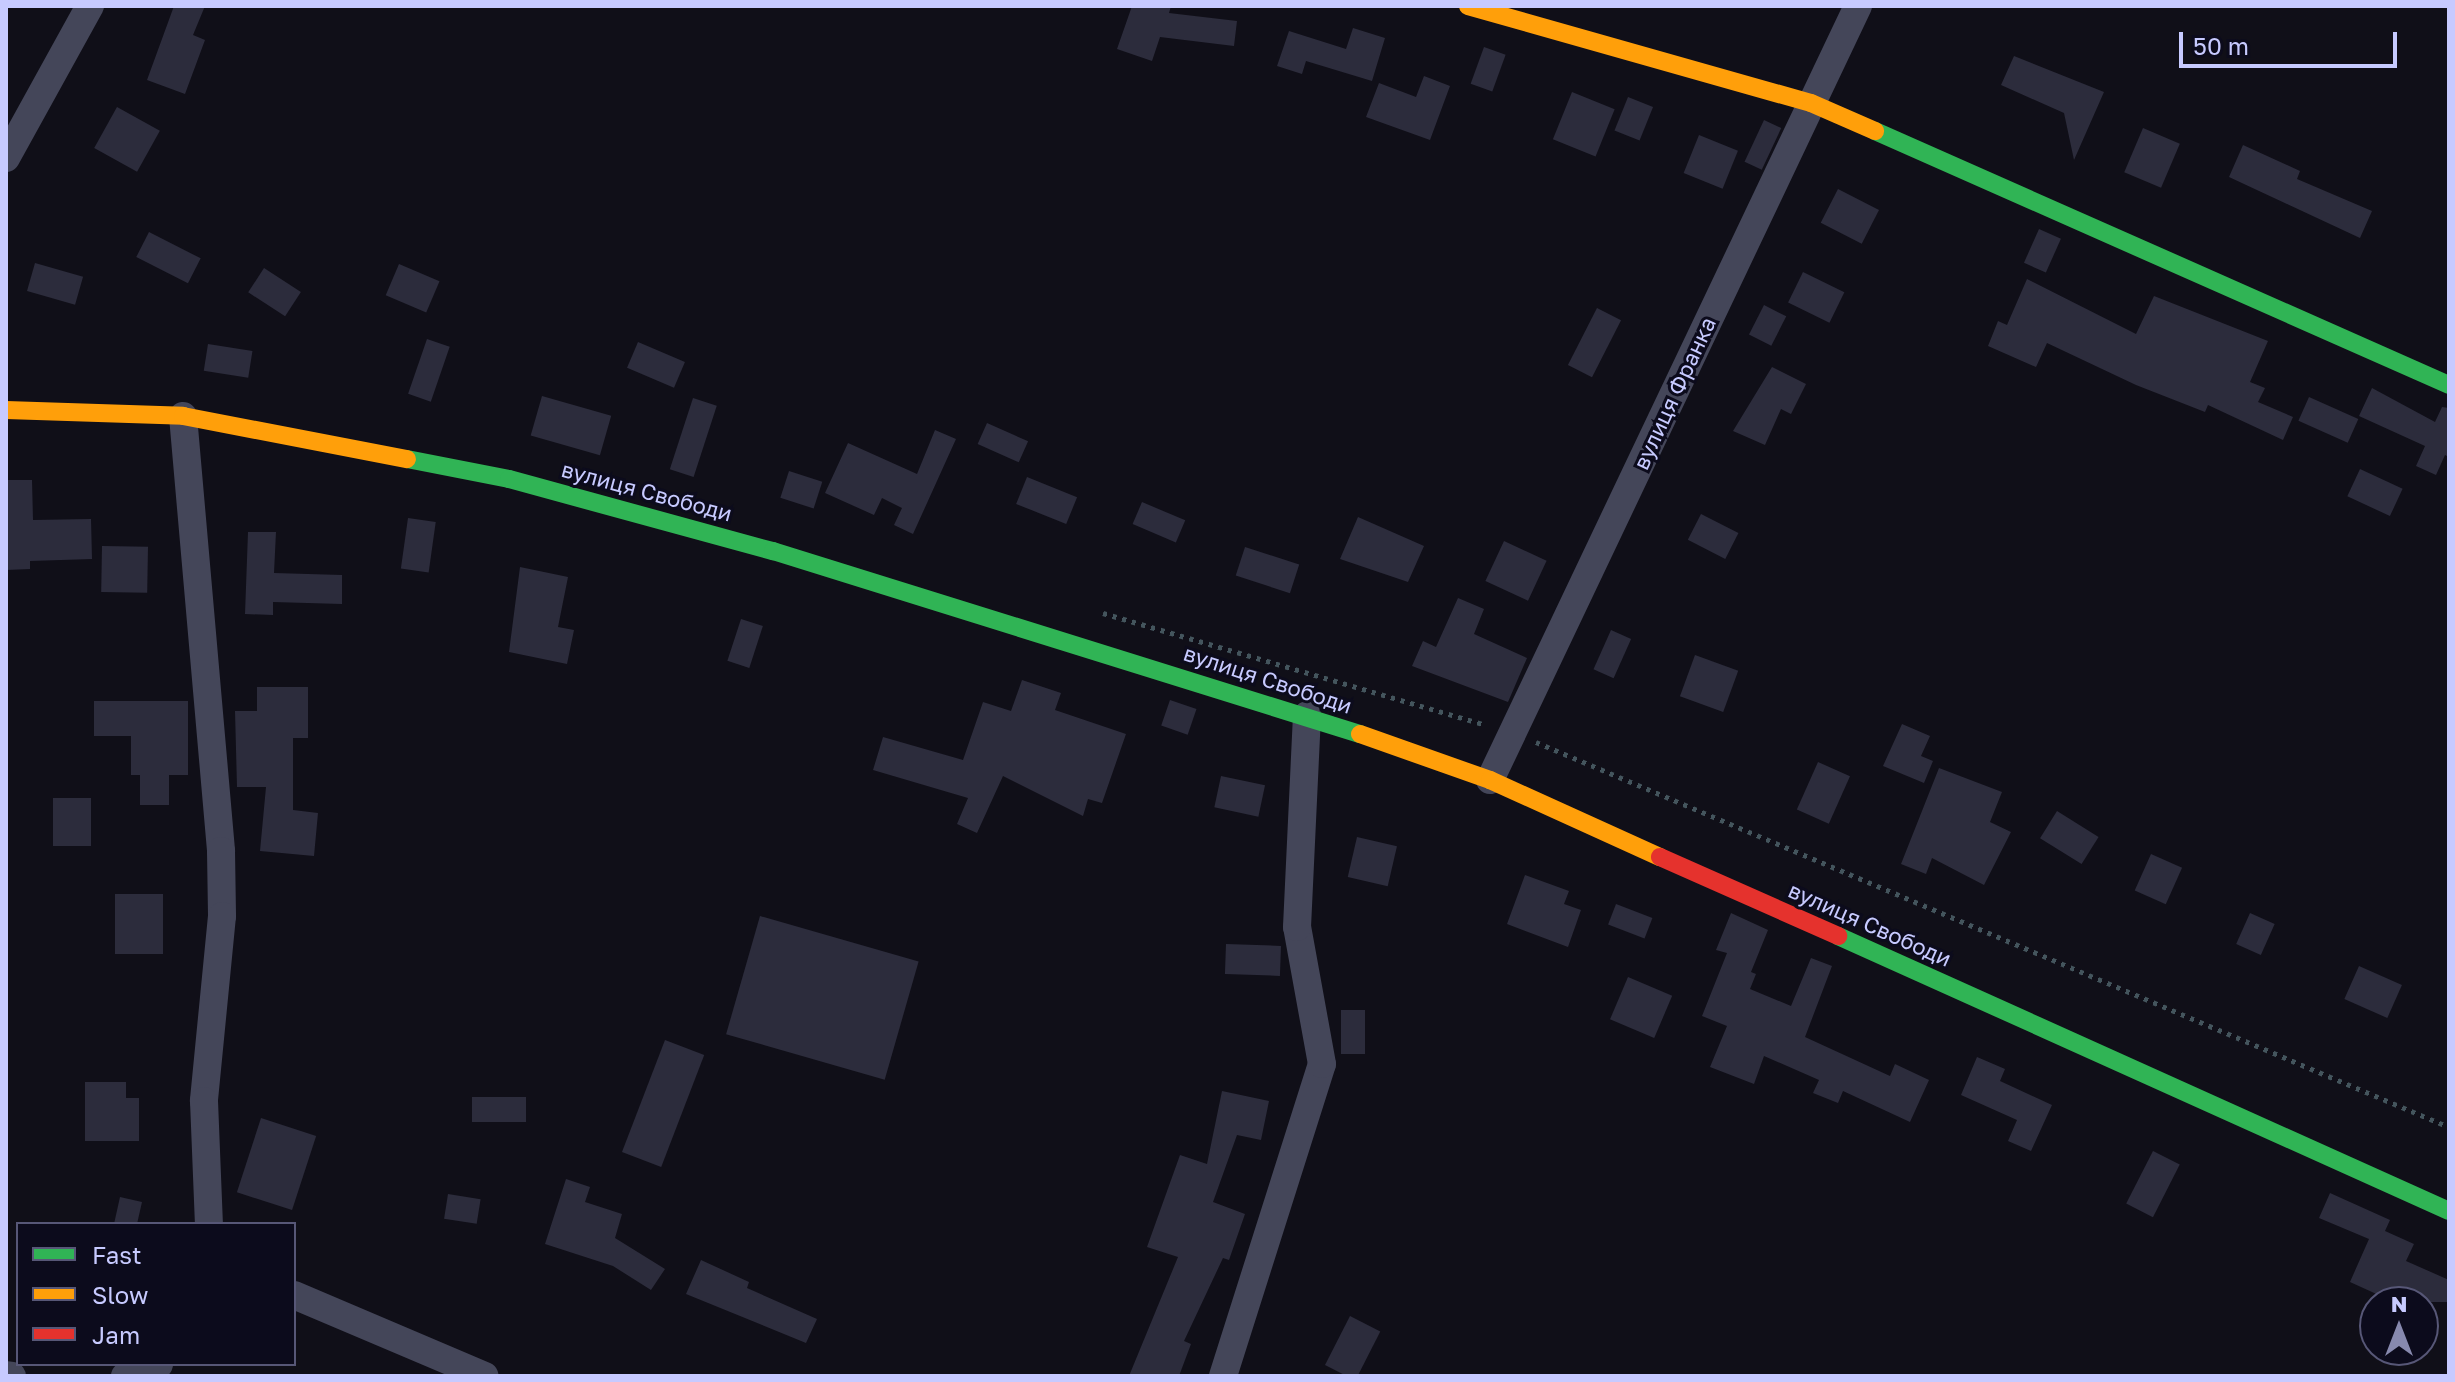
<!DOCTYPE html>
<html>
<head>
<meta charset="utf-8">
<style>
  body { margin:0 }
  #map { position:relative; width:2455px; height:1382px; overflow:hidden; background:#100f18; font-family:"Golos Text",sans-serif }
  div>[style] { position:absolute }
  .building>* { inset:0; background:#2c2c3c; transform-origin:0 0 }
  .path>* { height:5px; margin-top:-2.5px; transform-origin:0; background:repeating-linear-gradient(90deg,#44555d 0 4px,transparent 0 10px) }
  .street>* { height:28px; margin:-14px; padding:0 14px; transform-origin:14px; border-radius:14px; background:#444659 }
  .fast>* { height:18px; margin:-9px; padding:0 9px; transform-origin:9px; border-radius:9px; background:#30b455 }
  .slow>* { height:18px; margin:-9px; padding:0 9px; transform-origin:9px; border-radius:9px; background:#ff9f0a }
  .jam>* { height:18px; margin:-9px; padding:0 9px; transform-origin:9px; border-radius:9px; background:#e5322d }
  span { translate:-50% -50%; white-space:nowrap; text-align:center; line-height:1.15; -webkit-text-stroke:6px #0c0b1c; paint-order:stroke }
  .street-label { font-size:22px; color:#c7caff }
  .frame { position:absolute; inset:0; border:8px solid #c7caff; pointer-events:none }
  .legend { position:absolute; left:16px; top:1222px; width:280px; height:144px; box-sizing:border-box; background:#0c0b1c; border:2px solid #575777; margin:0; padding:10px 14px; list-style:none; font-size:24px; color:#c7caff }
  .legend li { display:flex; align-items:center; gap:16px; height:40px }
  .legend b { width:40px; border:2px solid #575777 }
  .north { position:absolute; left:2359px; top:1286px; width:80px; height:80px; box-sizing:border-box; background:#0c0b1c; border:2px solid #575777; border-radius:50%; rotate:0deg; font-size:22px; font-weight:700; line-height:32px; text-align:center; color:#c7caff }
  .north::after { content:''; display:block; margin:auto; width:28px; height:36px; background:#8789ae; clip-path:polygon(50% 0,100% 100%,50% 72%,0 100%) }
  .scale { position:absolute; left:2179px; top:32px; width:218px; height:36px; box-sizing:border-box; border:4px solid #c7caff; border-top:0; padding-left:10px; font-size:24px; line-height:28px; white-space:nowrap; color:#c7caff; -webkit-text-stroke:6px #0c0b1c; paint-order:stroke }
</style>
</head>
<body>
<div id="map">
  <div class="building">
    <i style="clip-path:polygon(174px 6px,205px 6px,193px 35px,205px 40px,185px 94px,147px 80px)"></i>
    <i style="clip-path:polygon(1132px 6px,1171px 6px,1169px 13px,1237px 21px,1234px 46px,1160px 37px,1152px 61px,1117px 49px)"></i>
    <i style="clip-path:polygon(1353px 28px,1385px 38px,1372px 81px,1306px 61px,1302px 74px,1277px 66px,1289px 31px,1346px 49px)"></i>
    <i style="left:1484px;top:47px;width:23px;height:39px;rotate:20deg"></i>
    <i style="clip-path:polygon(2014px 56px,2104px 92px,2074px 160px,2064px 113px,2001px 85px)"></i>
    <i style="clip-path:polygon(1424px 76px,1450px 86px,1430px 140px,1366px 117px,1379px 83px,1416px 97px)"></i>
    <i style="left:1572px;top:92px;width:46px;height:51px;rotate:22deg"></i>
    <i style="left:1628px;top:97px;width:27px;height:36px;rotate:22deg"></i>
    <i style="left:117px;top:107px;width:49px;height:47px;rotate:29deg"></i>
    <i style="left:1764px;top:120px;width:19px;height:46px;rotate:25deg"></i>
    <i style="left:2143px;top:128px;width:40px;height:48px;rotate:23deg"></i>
    <i style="left:1699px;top:135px;width:42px;height:41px;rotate:22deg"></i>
    <i style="clip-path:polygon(2243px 145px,2300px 171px,2297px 179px,2372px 211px,2360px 238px,2229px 177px)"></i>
    <i style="left:1838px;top:189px;width:46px;height:38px;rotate:27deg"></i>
    <i style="left:2039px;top:229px;width:24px;height:37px;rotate:24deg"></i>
    <i style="left:149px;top:232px;width:58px;height:28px;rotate:27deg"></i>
    <i style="left:35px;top:263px;width:50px;height:29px;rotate:16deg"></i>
    <i style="left:399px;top:264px;width:44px;height:34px;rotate:23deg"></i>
    <i style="left:264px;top:268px;width:44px;height:29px;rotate:33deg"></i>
    <i style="left:1803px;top:272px;width:46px;height:34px;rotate:26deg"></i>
    <i style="clip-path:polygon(2027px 279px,2136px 334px,2154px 296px,2268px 341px,2250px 382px,2265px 388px,2258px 402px,2293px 417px,2283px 440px,2208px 405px,2205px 412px,2136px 385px,2047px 343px,2036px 367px,1988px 346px,1998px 321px,2007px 325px)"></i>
    <i style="left:1764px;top:305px;width:25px;height:33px;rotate:27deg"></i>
    <i style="left:1597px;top:308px;width:27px;height:64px;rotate:27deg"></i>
    <i style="left:427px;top:339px;width:24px;height:58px;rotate:19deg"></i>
    <i style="left:638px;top:342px;width:51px;height:28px;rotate:23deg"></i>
    <i style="left:208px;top:344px;width:45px;height:27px;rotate:9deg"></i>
    <i style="clip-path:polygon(1772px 367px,1806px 384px,1791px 414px,1781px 409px,1765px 445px,1733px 431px)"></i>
    <i style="clip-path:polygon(2372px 388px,2435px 422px,2442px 407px,2449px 408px,2449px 457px,2445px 455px,2436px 475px,2416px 466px,2425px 446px,2359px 416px)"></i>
    <i style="left:542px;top:396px;width:72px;height:41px;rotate:16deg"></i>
    <i style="left:2309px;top:397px;width:54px;height:26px;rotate:24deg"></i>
    <i style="left:693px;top:398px;width:25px;height:75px;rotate:18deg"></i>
    <i style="left:987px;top:423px;width:45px;height:23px;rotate:24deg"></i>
    <i style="clip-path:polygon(935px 430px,956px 439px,913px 534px,894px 525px,902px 508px,882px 498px,874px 515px,825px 493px,848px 443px,917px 474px)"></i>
    <i style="left:2360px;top:469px;width:47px;height:30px;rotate:25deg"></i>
    <i style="left:789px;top:471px;width:35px;height:28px;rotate:18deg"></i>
    <i style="left:1027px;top:477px;width:54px;height:29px;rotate:22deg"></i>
    <i style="clip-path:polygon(7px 480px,32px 480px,33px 520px,91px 519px,92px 559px,30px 561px,30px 569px,6px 570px)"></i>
    <i style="left:1142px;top:502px;width:47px;height:24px;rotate:23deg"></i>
    <i style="left:1701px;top:514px;width:42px;height:29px;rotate:27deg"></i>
    <i style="clip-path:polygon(1358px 517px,1424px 546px,1408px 582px,1340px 559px)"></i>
    <i style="left:408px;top:518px;width:28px;height:51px;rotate:8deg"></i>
    <i style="clip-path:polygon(248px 532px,276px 532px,274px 573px,342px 575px,342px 604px,273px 602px,273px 615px,245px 614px)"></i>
    <i style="left:1504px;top:541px;width:47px;height:44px;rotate:25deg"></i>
    <i style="left:102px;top:546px;width:46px;height:46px;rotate:1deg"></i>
    <i style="left:1245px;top:547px;width:57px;height:30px;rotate:18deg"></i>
    <i style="clip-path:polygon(520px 567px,568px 577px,558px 627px,574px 630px,567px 664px,509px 652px)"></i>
    <i style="clip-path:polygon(1458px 598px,1484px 609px,1474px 634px,1527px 658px,1508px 702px,1412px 666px,1423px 641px,1436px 647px)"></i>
    <i style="left:741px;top:619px;width:23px;height:44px;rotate:18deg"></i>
    <i style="left:1611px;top:630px;width:22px;height:43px;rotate:24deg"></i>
    <i style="left:1695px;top:655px;width:46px;height:44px;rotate:20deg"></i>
    <i style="clip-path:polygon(1022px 680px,1061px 693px,1055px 710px,1126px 734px,1102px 803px,1088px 799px,1083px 816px,1003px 776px,977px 833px,957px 824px,968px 798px,873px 770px,883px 737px,963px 760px,983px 702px,1011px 711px)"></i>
    <i style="clip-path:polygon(257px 687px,308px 687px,308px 738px,293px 738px,293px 810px,318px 813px,314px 856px,260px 851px,266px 787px,237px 787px,235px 711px,257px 711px)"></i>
    <i style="left:1170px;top:700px;width:28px;height:27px;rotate:19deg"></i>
    <i style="clip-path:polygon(94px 701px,188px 701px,188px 775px,169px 775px,169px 805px,140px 805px,140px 775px,131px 775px,131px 736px,94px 736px)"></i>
    <i style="clip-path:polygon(1902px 724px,1930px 736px,1921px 756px,1933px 761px,1924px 783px,1883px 766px)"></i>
    <i style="left:1818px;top:762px;width:35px;height:52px;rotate:24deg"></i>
    <i style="clip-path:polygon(1939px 768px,2002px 792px,1990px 822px,2011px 832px,1984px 885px,1932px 858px,1926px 874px,1901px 864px)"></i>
    <i style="left:1221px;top:776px;width:45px;height:32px;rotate:12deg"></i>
    <i style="left:53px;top:798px;width:38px;height:48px"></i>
    <i style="left:2057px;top:811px;width:49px;height:32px;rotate:32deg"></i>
    <i style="left:1357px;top:837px;width:41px;height:41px;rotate:13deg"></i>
    <i style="left:2151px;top:854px;width:34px;height:40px;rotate:24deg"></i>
    <i style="clip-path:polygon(1525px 875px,1569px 891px,1564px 904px,1581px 910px,1568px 947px,1507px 924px)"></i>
    <i style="left:115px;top:894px;width:48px;height:60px"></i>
    <i style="left:1616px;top:904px;width:39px;height:22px;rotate:21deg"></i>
    <i style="clip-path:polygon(1731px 913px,1768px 930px,1751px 972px,1756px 974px,1750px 989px,1791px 1006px,1811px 958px,1832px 966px,1805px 1037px,1890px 1076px,1895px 1064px,1929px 1080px,1910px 1122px,1843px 1091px,1838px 1103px,1813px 1093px,1819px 1080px,1764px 1056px,1754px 1084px,1710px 1067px,1727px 1026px,1702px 1016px,1727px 953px,1716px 950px)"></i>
    <i style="left:2250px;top:913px;width:27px;height:34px;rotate:24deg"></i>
    <i style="left:760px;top:916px;width:165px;height:123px;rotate:16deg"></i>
    <i style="left:1226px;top:944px;width:55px;height:30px;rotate:2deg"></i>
    <i style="left:2359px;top:966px;width:47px;height:36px;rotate:24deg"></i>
    <i style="left:1628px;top:977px;width:48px;height:46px;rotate:23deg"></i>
    <i style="left:1341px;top:1010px;width:24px;height:44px"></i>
    <i style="left:665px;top:1040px;width:42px;height:120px;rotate:21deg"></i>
    <i style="clip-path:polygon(1977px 1057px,2005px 1069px,2000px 1081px,2052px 1105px,2031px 1151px,2008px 1141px,2017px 1120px,1961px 1095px)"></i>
    <i style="clip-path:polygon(85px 1082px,126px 1082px,126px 1098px,139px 1098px,139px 1141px,85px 1141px)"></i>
    <i style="clip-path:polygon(1222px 1091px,1269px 1101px,1261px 1140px,1237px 1135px,1213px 1202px,1245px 1214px,1229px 1260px,1223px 1258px,1184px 1341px,1191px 1344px,1179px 1376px,1129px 1376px,1178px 1257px,1147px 1247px,1180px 1155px,1207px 1164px)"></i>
    <i style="left:472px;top:1097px;width:54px;height:25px"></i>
    <i style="left:261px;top:1118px;width:58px;height:78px;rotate:18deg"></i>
    <i style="left:2153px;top:1151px;width:30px;height:59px;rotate:27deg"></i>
    <i style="clip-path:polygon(566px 1179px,590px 1187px,585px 1202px,622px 1214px,615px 1238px,665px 1269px,651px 1290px,613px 1266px,545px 1244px)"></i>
    <i style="clip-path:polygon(2330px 1193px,2390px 1220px,2385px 1231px,2414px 1244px,2406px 1261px,2449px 1280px,2449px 1302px,2394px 1302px,2350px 1282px,2369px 1239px,2319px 1218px)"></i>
    <i style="left:448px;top:1194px;width:33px;height:25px;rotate:9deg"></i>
    <i style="clip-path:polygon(120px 1197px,142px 1202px,137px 1224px,114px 1224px)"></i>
    <i style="clip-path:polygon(701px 1260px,749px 1282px,747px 1288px,817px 1319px,806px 1343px,686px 1294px)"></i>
    <i style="left:1350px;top:1316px;width:34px;height:55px;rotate:27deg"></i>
  </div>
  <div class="path">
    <i style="left:1103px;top:613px;width:398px;rotate:16.3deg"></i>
    <i style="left:1536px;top:742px;width:991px;rotate:22.86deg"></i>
  </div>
  <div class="street">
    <i style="left:6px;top:158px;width:174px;rotate:-61.1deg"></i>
    <i style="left:183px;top:416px;width:437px;rotate:85deg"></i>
    <i style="left:221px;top:851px;width:65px;rotate:89.1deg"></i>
    <i style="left:222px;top:916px;width:186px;rotate:95.6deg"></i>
    <i style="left:204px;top:1101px;width:123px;rotate:87.7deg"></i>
    <i style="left:1490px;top:780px;width:857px;rotate:-64.57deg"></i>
    <i style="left:294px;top:1295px;width:207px;rotate:23deg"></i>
    <i style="left:6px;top:1375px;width:6px;rotate:9deg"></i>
    <i style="left:125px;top:1376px;width:36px;rotate:-19deg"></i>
    <i style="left:1223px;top:1376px;width:327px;rotate:-72.4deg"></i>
    <i style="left:1322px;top:1064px;width:139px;rotate:-100.3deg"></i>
    <i style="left:1297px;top:927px;width:212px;rotate:-87.3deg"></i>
  </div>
  <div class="fast">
    <i style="left:1875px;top:131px;width:628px;rotate:23.87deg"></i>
    <i style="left:407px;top:459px;width:104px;rotate:11.1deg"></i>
    <i style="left:509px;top:479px;width:274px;rotate:15.3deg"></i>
    <i style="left:773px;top:551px;width:615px;rotate:17.32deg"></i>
    <i style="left:1838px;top:936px;width:670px;rotate:24.23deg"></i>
  </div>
  <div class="slow">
    <i style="left:1468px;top:6px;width:356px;rotate:15.8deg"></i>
    <i style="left:1811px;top:103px;width:70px;rotate:23.6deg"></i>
    <i style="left:6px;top:410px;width:177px;rotate:1.9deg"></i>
    <i style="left:183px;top:416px;width:228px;rotate:10.9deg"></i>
    <i style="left:1360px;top:734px;width:138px;rotate:19.5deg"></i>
    <i style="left:1490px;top:780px;width:187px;rotate:24.4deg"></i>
  </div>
  <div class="jam">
    <i style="left:1660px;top:857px;width:195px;rotate:23.9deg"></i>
  </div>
  <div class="street-label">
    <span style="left:1674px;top:393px;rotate:-65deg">вулиця Франка</span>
    <span style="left:647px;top:491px;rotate:15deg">вулиця Свободи</span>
    <span style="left:1268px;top:679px;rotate:18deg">вулиця Свободи</span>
    <span style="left:1870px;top:924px;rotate:24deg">вулиця Свободи</span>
  </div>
  <div class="frame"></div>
  <ul class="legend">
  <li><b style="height:10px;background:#30b455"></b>Fast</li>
  <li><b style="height:10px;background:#ff9f0a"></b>Slow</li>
  <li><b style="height:10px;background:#e5322d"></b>Jam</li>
  </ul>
  <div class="north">N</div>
  <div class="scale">50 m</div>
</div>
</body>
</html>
